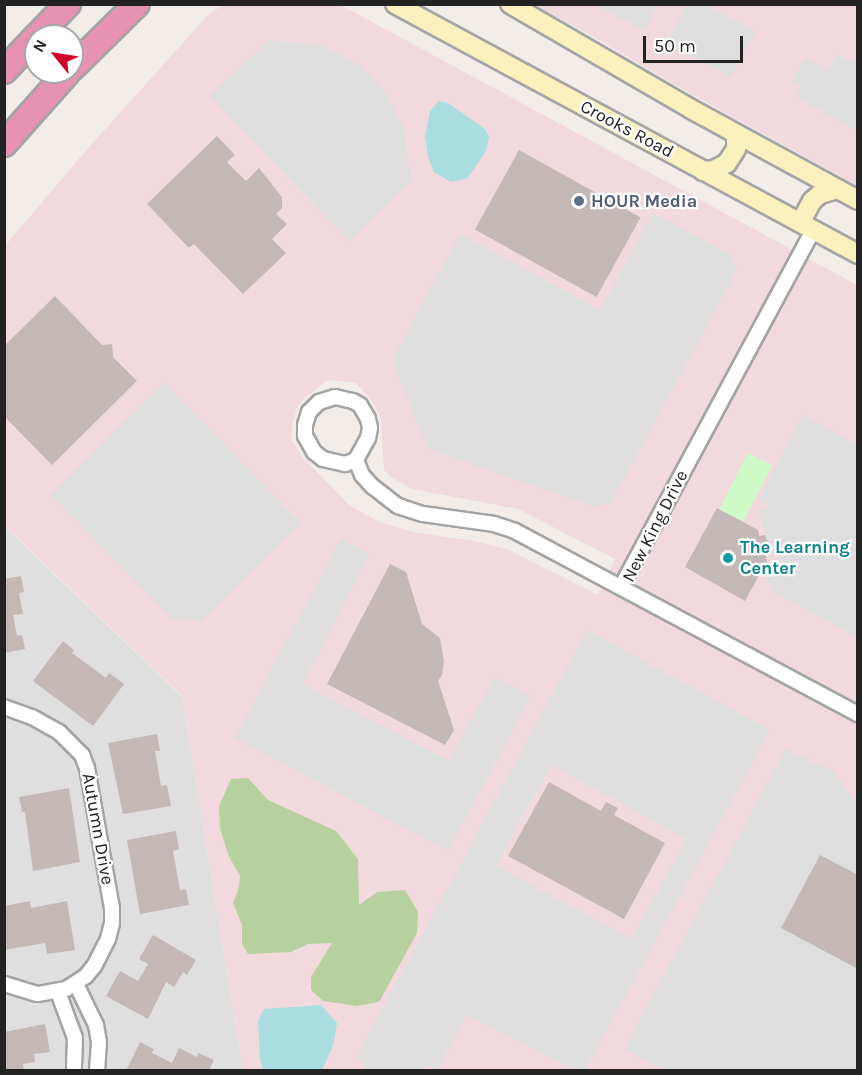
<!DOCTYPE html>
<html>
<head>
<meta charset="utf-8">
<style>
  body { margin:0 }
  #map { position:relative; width:862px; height:1075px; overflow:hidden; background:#f2ede9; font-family:Karla,sans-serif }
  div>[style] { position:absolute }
  .residential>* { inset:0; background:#e0dfdf }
  .commercial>* { inset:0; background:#f2d9dd }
  .forest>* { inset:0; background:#b7d19e }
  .park>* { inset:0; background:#cefac8; transform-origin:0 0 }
  .parking>* { inset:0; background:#dedede }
  .water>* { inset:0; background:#aadddf }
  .building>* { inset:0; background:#c3b8b5; transform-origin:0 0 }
  .roads { filter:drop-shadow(2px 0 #a3a3a3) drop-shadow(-2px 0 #a3a3a3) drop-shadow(0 2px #a3a3a3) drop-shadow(0 -2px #a3a3a3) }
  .street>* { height:14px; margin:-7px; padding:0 7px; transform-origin:7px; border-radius:7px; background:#fff }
  .secondary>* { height:18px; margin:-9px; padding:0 9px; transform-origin:9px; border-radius:9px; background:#faf1bf }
  .highway>* { height:24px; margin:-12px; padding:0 12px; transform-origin:12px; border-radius:12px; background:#e792b3 }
  .dots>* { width:16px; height:16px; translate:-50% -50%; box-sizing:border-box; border:3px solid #fff; border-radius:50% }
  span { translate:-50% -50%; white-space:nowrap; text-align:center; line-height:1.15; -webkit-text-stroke:4.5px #fff; paint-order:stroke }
  .street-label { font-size:18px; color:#222 }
  .service-label { font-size:18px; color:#4e5e75; font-weight:700 }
  .left { translate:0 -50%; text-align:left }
  .culture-label { font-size:18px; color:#0d838f; font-weight:700 }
  .frame { position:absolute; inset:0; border:6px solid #222; pointer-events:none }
  .north { position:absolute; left:24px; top:24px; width:60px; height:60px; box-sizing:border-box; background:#fff; border:2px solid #a7a7a7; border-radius:50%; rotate:300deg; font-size:16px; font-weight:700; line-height:24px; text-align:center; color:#222 }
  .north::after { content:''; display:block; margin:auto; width:21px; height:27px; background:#d2012a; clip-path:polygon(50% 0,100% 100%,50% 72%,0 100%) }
  .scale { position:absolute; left:643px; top:36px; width:100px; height:27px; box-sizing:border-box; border:3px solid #222; border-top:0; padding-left:8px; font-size:18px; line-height:21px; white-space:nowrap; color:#222; -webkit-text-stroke:4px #fff; paint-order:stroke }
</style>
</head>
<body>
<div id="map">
  <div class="residential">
    <i style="clip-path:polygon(4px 526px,182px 697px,243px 1070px,5px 1070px)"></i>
  </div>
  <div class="commercial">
    <i style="clip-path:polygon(evenodd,339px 4px,857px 285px,857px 1070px,243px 1070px,182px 696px,5px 526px,4px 247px,82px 155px,208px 15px,223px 5px,339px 4px,328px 380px,356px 383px,373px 402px,381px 419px,384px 470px,392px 478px,412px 489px,518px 509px,615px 559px,598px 595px,507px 549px,474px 541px,418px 533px,379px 522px,349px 505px,303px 458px,291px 439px,292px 424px,298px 406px,304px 398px,328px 380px)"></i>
    <i style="clip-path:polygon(535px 5px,857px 5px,857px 186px,654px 73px,603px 42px)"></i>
  </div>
  <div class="forest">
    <i style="clip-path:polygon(248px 778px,268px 800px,336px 831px,358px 859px,359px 905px,377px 892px,405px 890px,418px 912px,417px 933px,379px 1002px,357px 1006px,323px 1001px,311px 990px,311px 977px,332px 943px,308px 944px,291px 952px,248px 954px,242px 944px,242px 925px,233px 903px,238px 891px,240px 876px,229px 857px,220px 828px,219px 806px,231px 779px)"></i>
  </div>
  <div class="park">
    <i style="left:748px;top:453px;width:27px;height:63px;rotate:27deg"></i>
  </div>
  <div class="parking">
    <i style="clip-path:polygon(687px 4px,706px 5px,756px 32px,731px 77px,666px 42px)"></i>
    <i style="clip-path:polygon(596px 5px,658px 5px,644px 30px)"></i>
    <i style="clip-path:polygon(269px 40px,323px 46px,359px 65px,385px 92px,404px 129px,411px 181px,349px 241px,210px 96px)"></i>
    <i style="clip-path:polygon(837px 54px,857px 65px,857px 131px,796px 97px,802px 86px,792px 81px,805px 57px,828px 70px)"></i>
    <i style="clip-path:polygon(653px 213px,732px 256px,737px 270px,611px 503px,593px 506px,428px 449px,392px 360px,460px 234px,600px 310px)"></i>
    <i style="clip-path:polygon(164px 383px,301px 523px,201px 621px,174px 620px,51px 495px)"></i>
    <i style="clip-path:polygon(803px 415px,857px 445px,857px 637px,772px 591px,774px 585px,766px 581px,782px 551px,771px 554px,758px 511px,771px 507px,758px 500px)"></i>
    <i style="clip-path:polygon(341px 539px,370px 554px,302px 684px,449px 761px,494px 677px,531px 696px,448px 851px,235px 738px)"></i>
    <i style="clip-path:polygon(evenodd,587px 630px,770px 730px,585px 1070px,575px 1070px,466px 1015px,437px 1070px,426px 1065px,423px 1070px,367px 1070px,357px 1056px,587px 630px,551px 765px,686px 839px,632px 939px,496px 866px,551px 765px)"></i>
    <i style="clip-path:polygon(786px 749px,834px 772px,857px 806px,857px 1070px,665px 1070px,624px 1049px)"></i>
  </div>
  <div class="water">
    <i style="clip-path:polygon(439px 101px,448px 103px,485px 129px,489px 137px,486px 151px,468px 178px,451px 182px,434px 172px,428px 157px,425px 137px,430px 111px)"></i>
    <i style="clip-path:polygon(321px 1005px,337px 1023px,333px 1046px,322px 1070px,263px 1070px,260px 1059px,258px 1020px,264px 1009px)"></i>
  </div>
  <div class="building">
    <i style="clip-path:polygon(217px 136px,235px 155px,227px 162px,246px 181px,259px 168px,282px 197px,282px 208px,276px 214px,287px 224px,272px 239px,286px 253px,243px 294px,194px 244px,189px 248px,147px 204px)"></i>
    <i style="left:519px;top:150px;width:139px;height:91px;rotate:29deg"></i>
    <i style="clip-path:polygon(55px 296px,102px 345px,112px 344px,113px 357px,137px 381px,52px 465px,4px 416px,4px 346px)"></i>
    <i style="clip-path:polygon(717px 508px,758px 530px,759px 536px,765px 535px,771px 552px,765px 554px,767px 561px,745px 601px,685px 567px)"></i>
    <i style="clip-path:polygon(390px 564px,406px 572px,422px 624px,440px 638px,444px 661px,442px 675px,438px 681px,454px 730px,445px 745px,327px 684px)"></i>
    <i style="clip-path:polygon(21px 576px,24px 592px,19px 593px,23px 614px,13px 615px,17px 636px,22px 635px,25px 649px,4px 653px,4px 579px)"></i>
    <i style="clip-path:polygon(63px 641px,74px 650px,72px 653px,106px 678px,109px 673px,124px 684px,93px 726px,33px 681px)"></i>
    <i style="clip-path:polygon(157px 734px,160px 751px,155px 751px,161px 786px,167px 785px,171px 806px,123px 814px,108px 743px)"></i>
    <i style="clip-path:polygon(549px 782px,601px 811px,606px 802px,618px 808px,614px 815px,665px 843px,624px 919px,508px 856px)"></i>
    <i style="clip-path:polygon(69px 788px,80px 862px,33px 871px,25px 812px,22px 812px,19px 797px)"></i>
    <i style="clip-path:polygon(176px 831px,179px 849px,173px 851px,180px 890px,186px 889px,189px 905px,140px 914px,127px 840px)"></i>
    <i style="clip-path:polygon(820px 855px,858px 875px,858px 969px,781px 928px)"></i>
    <i style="clip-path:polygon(30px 901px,31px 908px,67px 901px,75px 950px,47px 954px,45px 943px,4px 950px,4px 906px)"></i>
    <i style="clip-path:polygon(153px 935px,196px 960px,187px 975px,183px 972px,174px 987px,166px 982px,148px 1019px,106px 996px,120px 971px,138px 981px,148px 964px,139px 959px)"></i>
    <i style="clip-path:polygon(45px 1024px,50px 1052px,34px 1054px,35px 1062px,23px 1064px,24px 1071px,4px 1071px,4px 1032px)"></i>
    <i style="clip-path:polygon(140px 1042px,154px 1049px,152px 1053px,172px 1063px,179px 1048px,197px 1057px,199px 1053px,214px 1060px,209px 1071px,126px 1071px)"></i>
  </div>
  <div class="roads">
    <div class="street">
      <i style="left:335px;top:397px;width:18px;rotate:13deg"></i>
      <i style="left:353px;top:401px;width:8px;rotate:30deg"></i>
      <i style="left:360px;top:405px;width:16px;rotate:60deg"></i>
      <i style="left:368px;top:419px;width:9px;rotate:77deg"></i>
      <i style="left:370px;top:428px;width:10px;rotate:101deg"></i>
      <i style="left:368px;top:438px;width:25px;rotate:119deg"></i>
      <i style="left:356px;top:460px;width:12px;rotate:160deg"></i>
      <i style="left:345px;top:464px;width:23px;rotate:-167deg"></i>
      <i style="left:323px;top:459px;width:11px;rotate:-142deg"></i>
      <i style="left:314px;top:452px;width:18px;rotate:-119deg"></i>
      <i style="left:305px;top:436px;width:11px;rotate:-90deg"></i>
      <i style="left:305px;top:425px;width:14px;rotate:-73deg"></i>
      <i style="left:309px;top:412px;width:14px;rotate:-45deg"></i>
      <i style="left:319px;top:402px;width:17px;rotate:-17deg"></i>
      <i style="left:356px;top:460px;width:16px;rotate:68deg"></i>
      <i style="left:362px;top:475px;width:15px;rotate:48deg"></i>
      <i style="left:372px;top:486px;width:33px;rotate:38deg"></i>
      <i style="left:398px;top:506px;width:26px;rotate:18deg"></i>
      <i style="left:423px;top:514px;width:72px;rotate:8deg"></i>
      <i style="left:494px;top:524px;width:22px;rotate:18deg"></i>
      <i style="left:515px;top:531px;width:389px;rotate:28.1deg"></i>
      <i style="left:621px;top:587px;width:405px;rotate:-61.7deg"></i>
      <i style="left:4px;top:707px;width:30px;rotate:20deg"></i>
      <i style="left:32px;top:717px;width:31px;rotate:29deg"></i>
      <i style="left:59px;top:732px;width:33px;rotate:45deg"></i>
      <i style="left:82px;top:755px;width:14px;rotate:69deg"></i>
      <i style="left:87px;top:768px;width:142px;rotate:79.9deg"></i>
      <i style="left:112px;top:908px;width:15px;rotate:90deg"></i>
      <i style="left:112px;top:923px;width:16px;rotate:104deg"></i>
      <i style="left:108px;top:939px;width:30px;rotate:117deg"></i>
      <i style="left:94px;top:966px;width:13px;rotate:129deg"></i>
      <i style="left:86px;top:976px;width:24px;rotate:147deg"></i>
      <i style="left:66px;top:989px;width:29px;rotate:170deg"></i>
      <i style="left:37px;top:994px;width:34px;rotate:-163deg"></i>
      <i style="left:76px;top:984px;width:46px;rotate:64deg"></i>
      <i style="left:96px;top:1025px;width:17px;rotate:80deg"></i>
      <i style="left:99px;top:1042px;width:28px;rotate:94deg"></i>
      <i style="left:58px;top:992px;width:49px;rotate:69.7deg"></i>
      <i style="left:75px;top:1038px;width:32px;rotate:92deg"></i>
    </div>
    <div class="secondary">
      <i style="left:395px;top:4px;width:526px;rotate:28.37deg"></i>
      <i style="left:510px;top:4px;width:209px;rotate:30.1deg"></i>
      <i style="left:691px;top:109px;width:190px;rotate:28.6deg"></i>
      <i style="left:703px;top:171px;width:11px;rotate:-5deg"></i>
      <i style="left:714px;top:170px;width:15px;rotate:-28deg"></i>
      <i style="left:727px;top:163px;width:17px;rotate:-57deg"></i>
      <i style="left:736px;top:149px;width:15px;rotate:-90deg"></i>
      <i style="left:803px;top:224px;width:8px;rotate:-83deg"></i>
      <i style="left:804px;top:216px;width:17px;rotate:-62deg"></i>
      <i style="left:812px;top:201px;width:11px;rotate:-41deg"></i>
      <i style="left:820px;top:194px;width:18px;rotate:-16deg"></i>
    </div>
    <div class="highway">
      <i style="left:37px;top:36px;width:45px;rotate:-45.9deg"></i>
      <i style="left:72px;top:68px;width:91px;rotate:-44.6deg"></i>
      <i style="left:4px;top:71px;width:47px;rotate:-46.7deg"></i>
      <i style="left:4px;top:144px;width:96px;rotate:-48.4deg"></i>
    </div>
  </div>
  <div class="dots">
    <i style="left:579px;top:201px;background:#5c6f8a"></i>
    <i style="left:728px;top:558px;background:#0f9aa8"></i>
  </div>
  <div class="street-label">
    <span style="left:627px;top:129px;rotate:28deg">Crooks Road</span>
    <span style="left:655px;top:526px;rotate:-63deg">New King Drive</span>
    <span style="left:98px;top:829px;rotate:80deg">Autumn Drive</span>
  </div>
  <div class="service-label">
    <span class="left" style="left:591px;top:201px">HOUR Media</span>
  </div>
  <div class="culture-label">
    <span class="left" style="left:740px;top:558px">The Learning<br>Center</span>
  </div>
  <div class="frame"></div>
  <div class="north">N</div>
  <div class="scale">50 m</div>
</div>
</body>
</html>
